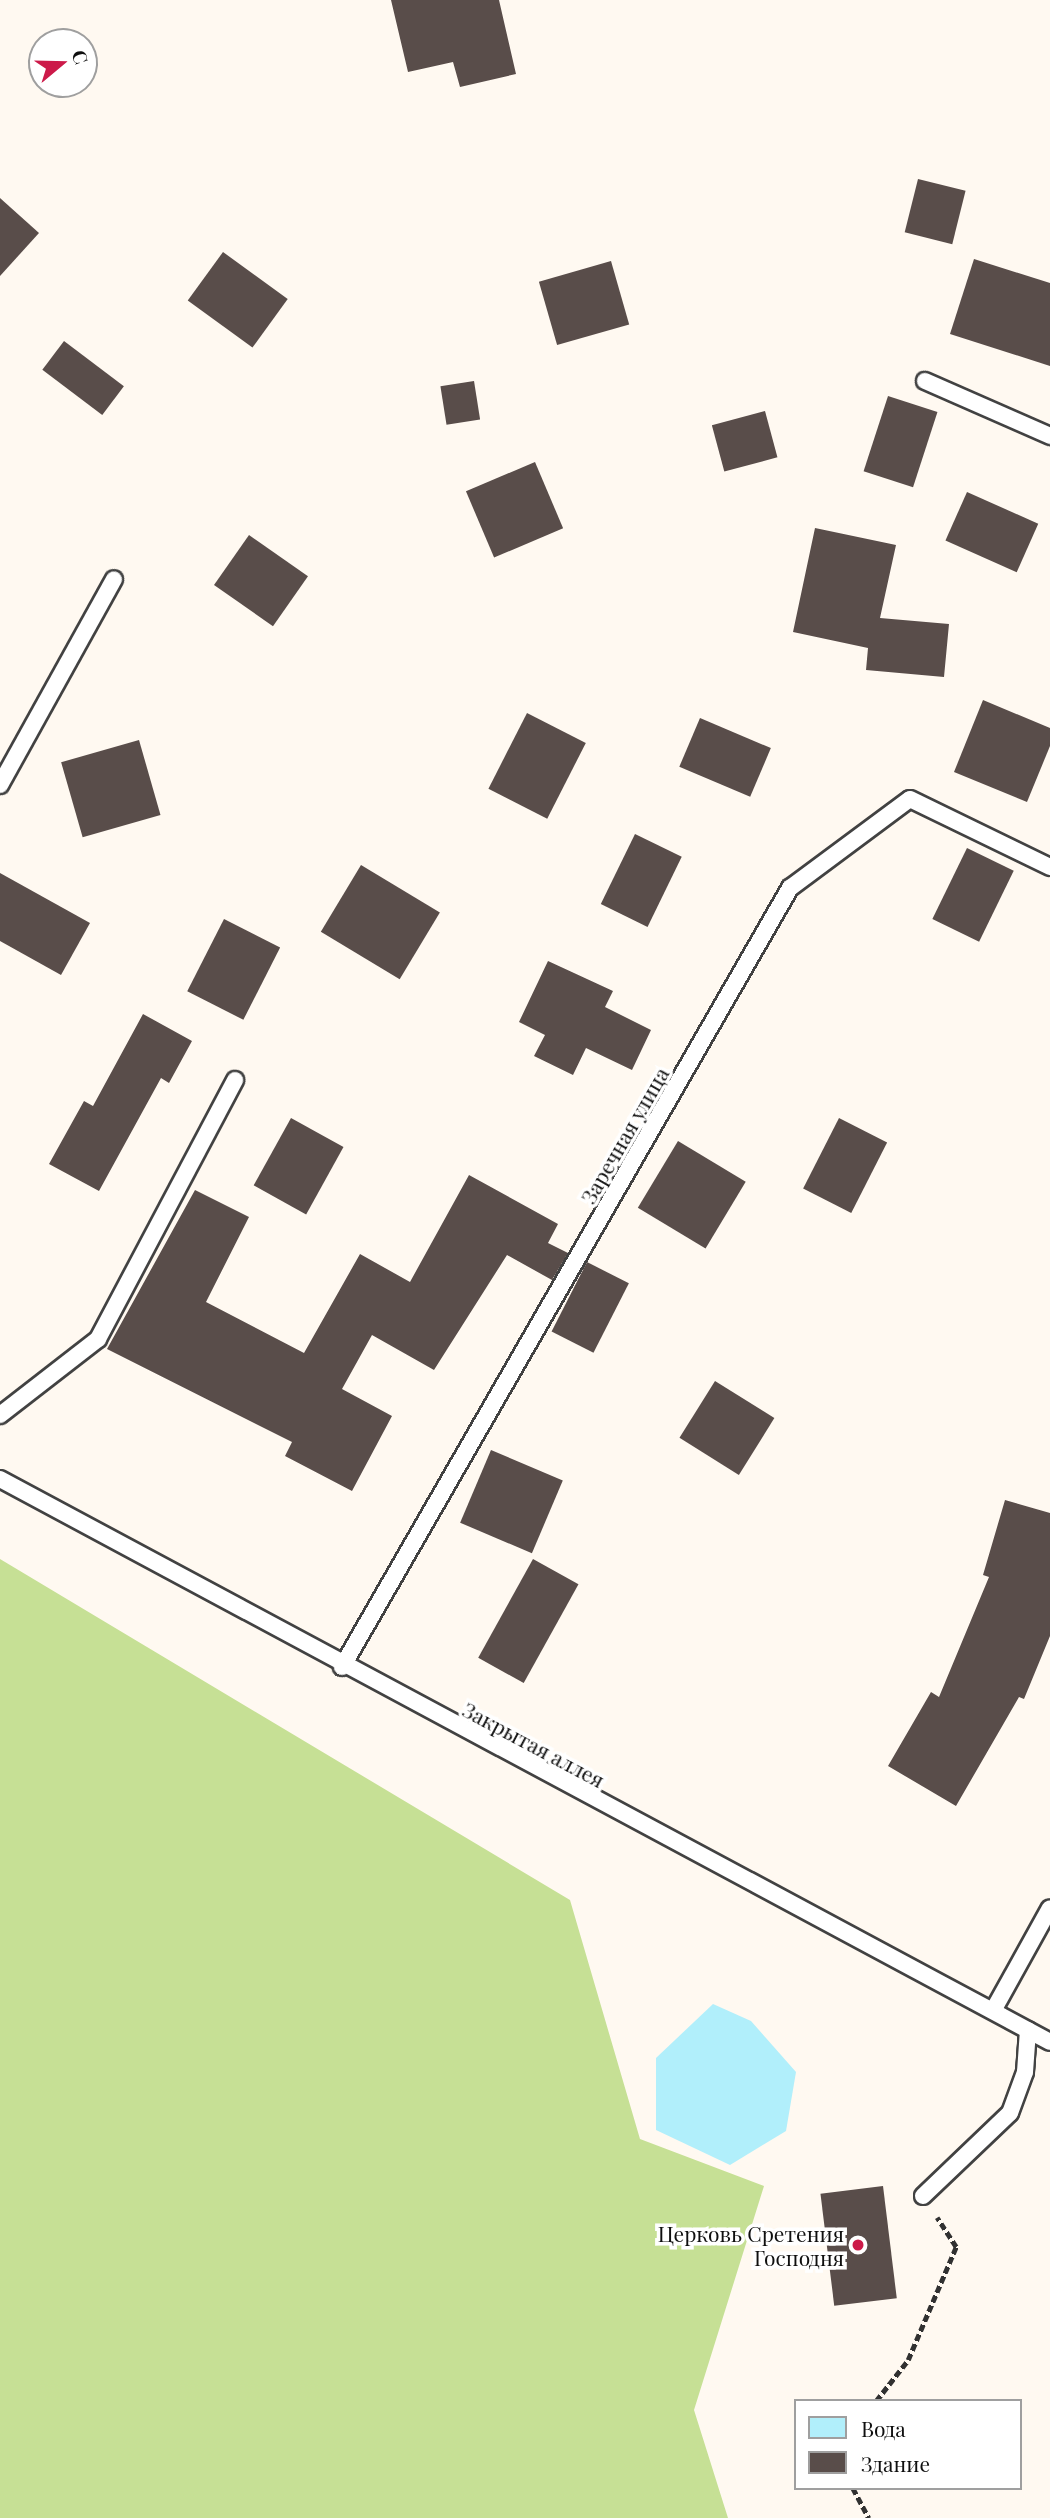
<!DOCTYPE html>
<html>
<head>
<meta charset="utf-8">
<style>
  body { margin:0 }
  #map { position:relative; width:1050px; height:2518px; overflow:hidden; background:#fff9f1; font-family:"Playfair Display",serif }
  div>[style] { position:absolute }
  .forest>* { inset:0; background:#c6e095 }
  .water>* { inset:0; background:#b1effb }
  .building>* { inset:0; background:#594d4a; transform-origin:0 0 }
  .path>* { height:4.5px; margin-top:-2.25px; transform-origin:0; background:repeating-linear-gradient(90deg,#313131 0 7px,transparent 0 10.5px) }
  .roads { filter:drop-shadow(2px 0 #424242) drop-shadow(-2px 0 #424242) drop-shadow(0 2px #424242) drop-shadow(0 -2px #424242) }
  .service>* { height:16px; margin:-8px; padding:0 8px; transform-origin:8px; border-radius:8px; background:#fff }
  .dots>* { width:19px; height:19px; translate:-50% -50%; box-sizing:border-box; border:4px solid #fff; border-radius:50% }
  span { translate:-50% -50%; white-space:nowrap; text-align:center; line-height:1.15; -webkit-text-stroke:7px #fff; paint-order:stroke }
  .street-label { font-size:21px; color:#0f0f0f }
  .poi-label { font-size:21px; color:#0f0f0f }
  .right { translate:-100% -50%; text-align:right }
  .legend { position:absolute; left:794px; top:2399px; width:228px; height:91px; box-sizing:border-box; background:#fff; border:2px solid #9f9f9f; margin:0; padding:9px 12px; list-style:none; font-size:21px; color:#0f0f0f }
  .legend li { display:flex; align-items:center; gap:14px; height:35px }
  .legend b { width:35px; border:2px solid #9f9f9f }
  .north { position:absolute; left:28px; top:28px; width:70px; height:70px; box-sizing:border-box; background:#fff; border:2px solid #9f9f9f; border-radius:50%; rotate:71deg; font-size:19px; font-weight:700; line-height:28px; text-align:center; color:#0f0f0f }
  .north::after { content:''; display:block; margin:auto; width:24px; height:32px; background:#cc1a49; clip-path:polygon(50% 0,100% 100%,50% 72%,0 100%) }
</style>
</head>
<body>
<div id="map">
  <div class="forest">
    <i style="clip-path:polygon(0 1559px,570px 1900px,640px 2139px,764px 2186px,694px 2410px,728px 2518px,0 2518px)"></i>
  </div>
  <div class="water">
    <i style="clip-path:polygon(713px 2004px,751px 2021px,796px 2072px,786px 2131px,730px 2165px,656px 2130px,656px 2058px)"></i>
  </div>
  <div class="building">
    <i style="clip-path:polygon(391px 0,499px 0,516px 74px,460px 87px,453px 62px,408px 72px)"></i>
    <i style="left:918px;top:179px;width:49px;height:55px;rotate:14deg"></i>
    <i style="clip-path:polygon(0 198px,39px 233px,0 276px)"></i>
    <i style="left:223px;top:252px;width:80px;height:60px;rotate:36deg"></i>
    <i style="clip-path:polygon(974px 259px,1050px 283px,1050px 366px,950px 334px)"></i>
    <i style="left:611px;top:261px;width:66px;height:75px;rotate:74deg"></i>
    <i style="left:64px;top:341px;width:75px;height:36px;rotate:37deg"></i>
    <i style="left:474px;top:381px;width:39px;height:34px;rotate:81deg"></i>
    <i style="left:888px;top:396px;width:52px;height:79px;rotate:18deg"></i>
    <i style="left:765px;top:411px;width:48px;height:55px;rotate:75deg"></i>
    <i style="left:535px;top:462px;width:72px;height:75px;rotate:67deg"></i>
    <i style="left:967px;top:492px;width:78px;height:53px;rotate:24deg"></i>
    <i style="clip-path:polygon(815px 528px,896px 545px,880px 618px,949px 624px,944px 677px,866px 670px,868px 648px,793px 632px)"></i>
    <i style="left:249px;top:535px;width:72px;height:61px;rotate:35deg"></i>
    <i style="clip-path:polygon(983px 700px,1050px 728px,1050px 746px,1027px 802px,954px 772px)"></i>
    <i style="left:527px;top:713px;width:66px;height:85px;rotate:27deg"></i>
    <i style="left:700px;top:718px;width:77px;height:53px;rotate:23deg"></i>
    <i style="left:139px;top:740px;width:78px;height:81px;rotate:74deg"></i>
    <i style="left:635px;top:834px;width:52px;height:78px;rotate:26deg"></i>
    <i style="left:967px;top:848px;width:52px;height:79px;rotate:26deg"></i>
    <i style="left:361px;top:865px;width:92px;height:78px;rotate:31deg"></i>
    <i style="clip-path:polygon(0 873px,90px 923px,61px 975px,0 941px)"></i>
    <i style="left:224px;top:919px;width:63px;height:81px;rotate:27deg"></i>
    <i style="clip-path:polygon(548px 961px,613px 991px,605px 1007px,651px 1030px,632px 1070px,586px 1048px,573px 1075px,534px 1056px,545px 1035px,519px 1022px)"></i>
    <i style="clip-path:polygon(143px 1014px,192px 1041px,169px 1083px,161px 1078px,99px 1191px,49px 1164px,84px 1101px,93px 1106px)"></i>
    <i style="left:291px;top:1118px;width:60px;height:77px;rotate:29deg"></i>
    <i style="left:839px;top:1118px;width:54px;height:79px;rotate:27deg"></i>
    <i style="left:678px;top:1141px;width:79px;height:78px;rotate:31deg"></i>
    <i style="clip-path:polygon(469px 1175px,558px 1224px,548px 1243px,568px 1253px,552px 1280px,507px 1255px,434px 1370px,372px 1335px,342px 1389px,392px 1416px,352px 1491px,285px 1456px,292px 1442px,107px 1349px,195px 1190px,249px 1217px,206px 1302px,304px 1353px,360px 1254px,410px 1282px)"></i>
    <i style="left:587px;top:1262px;width:47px;height:78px;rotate:27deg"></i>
    <i style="left:715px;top:1381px;width:70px;height:67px;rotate:32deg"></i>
    <i style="left:491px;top:1450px;width:78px;height:79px;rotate:23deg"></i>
    <i style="clip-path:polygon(1005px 1500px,1050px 1513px,1050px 1636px,1024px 1699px,1019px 1697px,956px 1806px,888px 1766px,931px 1692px,939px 1697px,989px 1577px,983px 1575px)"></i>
    <i style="left:533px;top:1559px;width:52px;height:113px;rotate:29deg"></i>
    <i style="left:883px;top:2186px;width:113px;height:63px;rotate:83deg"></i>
  </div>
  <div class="path">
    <i style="left:876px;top:2401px;width:52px;rotate:-52deg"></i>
    <i style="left:908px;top:2360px;width:123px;rotate:-67deg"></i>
    <i style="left:956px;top:2247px;width:35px;rotate:-123deg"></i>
    <i style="left:853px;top:2488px;width:34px;rotate:62deg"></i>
  </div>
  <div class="roads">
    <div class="service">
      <i style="left:925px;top:381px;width:137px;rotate:23.7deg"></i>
      <i style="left:0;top:785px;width:235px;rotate:-61deg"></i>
      <i style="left:0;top:1415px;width:124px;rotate:-37.8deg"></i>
      <i style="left:98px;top:1339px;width:293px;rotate:-62.1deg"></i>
      <i style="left:0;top:1479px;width:1191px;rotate:28.2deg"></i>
      <i style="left:342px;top:1667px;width:899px;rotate:-60.1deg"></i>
      <i style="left:790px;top:888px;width:149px;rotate:-36.6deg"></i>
      <i style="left:910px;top:799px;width:156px;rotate:25.9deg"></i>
      <i style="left:994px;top:2009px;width:115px;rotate:-61deg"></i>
      <i style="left:923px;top:2196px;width:120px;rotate:-43.7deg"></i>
      <i style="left:1010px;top:2113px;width:44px;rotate:-69.9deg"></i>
      <i style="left:1025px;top:2072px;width:42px;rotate:-85.9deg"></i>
    </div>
  </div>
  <div class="dots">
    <i style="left:858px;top:2245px;background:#cc1a49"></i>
  </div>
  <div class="street-label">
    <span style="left:624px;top:1135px;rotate:-60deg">Заречная улица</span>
    <span style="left:534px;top:1744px;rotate:28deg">Закрытая аллея</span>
  </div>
  <div class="poi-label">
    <span class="right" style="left:844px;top:2245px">Церковь Сретения<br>Господня</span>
  </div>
  <ul class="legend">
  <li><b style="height:19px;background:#b1effb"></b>Вода</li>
  <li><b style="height:19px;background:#594d4a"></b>Здание</li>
  </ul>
  <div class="north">С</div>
</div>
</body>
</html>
